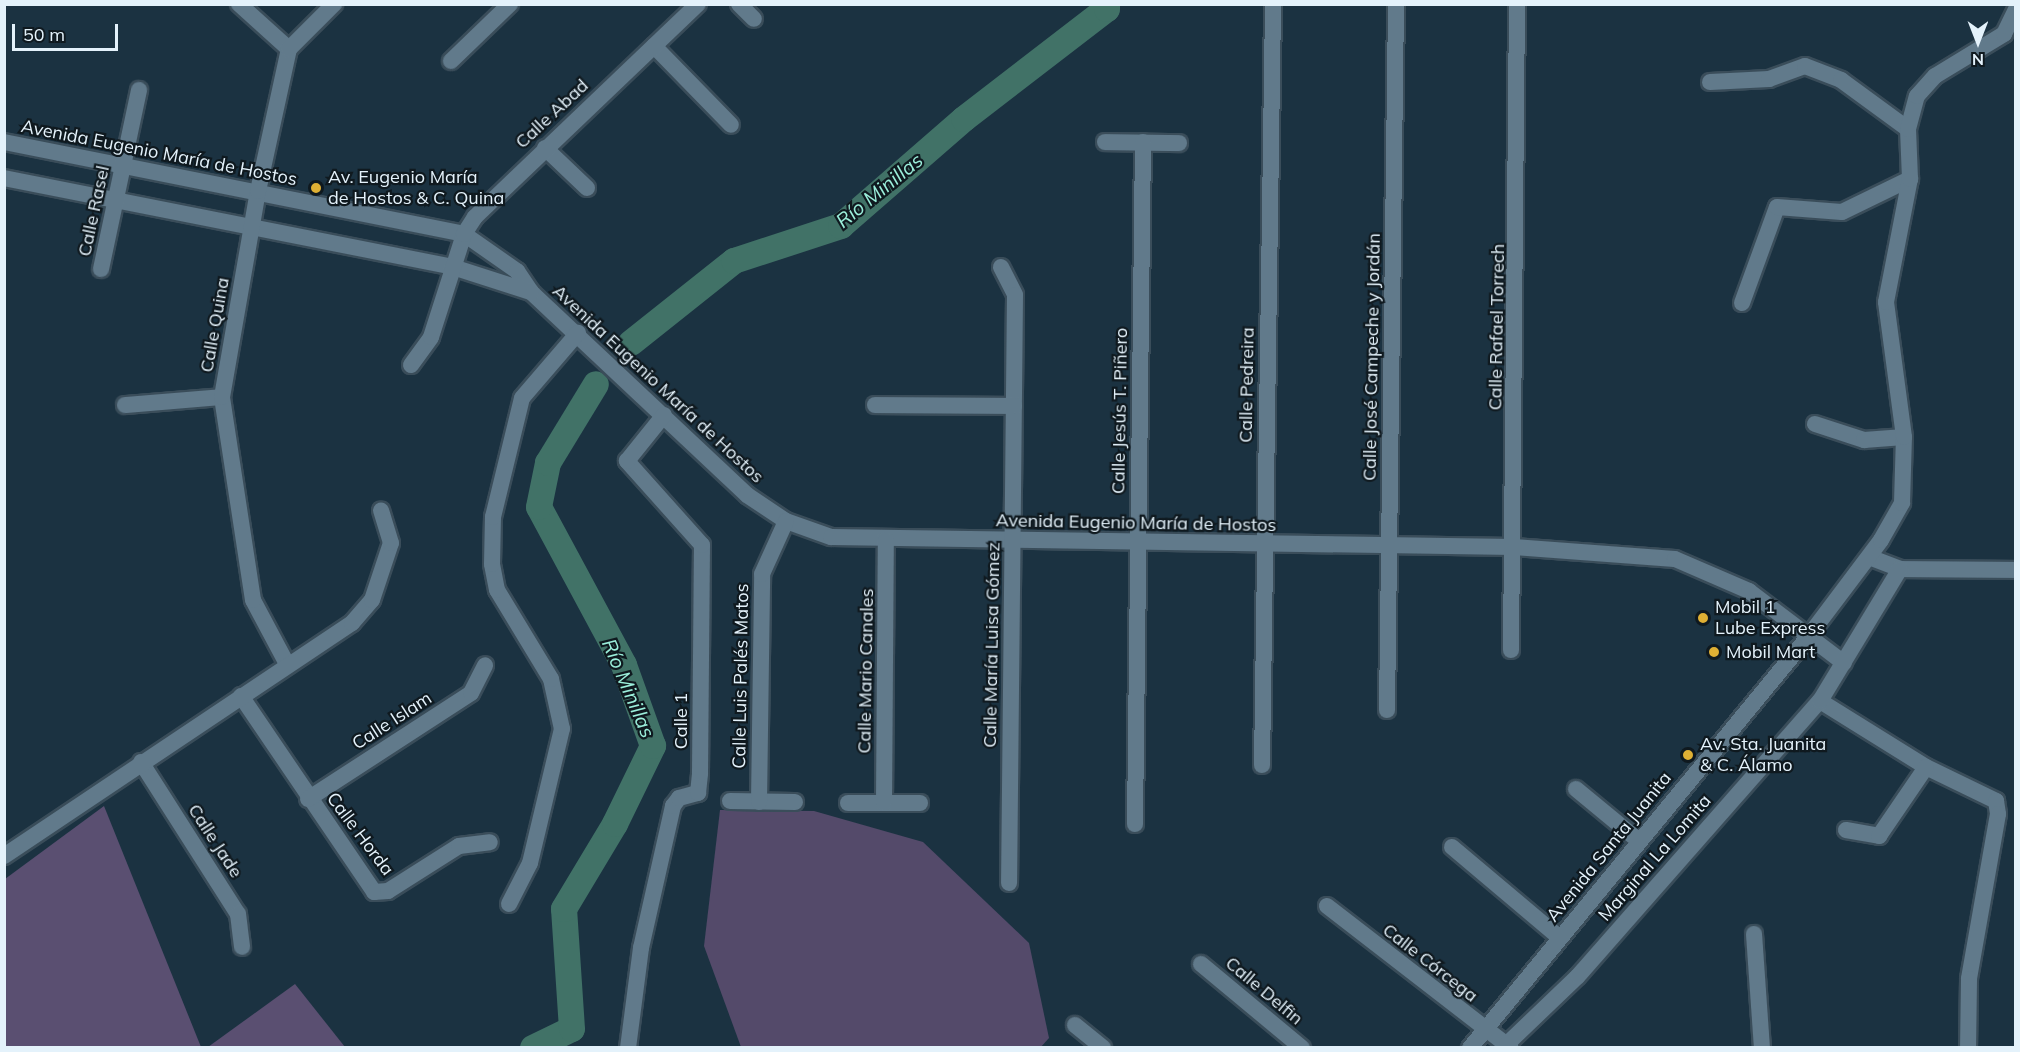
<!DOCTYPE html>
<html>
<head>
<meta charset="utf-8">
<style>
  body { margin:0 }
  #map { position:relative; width:2020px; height:1052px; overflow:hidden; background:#1b3241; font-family:Mulish,sans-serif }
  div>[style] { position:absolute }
  .green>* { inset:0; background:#544a6a }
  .forest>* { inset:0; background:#5a4f71 }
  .river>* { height:26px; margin:-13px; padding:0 13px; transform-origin:13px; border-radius:13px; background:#417267 }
  .roads { filter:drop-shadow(2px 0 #3a4d5a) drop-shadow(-2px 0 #3a4d5a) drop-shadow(0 2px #3a4d5a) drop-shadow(0 -2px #3a4d5a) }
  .minor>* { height:16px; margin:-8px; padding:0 8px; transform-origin:8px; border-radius:8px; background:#617a8b }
  .dots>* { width:16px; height:16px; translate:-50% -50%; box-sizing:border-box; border:3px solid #0f191f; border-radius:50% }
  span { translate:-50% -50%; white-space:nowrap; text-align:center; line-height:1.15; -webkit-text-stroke:4.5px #0f191f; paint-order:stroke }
  .street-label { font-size:18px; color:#e4f2fb }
  .poi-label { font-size:18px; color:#e4f2fb }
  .left { translate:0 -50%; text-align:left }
  .water-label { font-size:20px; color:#9befdb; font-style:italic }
  .frame { position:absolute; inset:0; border:6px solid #e4f2fb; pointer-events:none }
  .north { position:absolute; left:1948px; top:12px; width:60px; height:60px; -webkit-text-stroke:4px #0f191f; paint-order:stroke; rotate:180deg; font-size:16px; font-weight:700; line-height:24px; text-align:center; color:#e4f2fb }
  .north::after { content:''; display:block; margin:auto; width:21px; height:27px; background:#e4f2fb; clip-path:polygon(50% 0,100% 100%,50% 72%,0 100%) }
  .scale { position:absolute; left:12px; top:24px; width:106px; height:27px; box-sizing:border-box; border:3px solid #e4f2fb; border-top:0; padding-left:8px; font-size:18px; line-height:21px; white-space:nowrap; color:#e4f2fb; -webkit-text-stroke:4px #0f191f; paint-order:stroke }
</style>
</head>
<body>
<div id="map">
  <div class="green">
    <i style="clip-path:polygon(720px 810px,814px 811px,923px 842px,1029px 943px,1049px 1038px,1040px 1048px,741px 1047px,704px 946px)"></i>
  </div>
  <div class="forest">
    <i style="clip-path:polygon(104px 806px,201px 1047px,5px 1047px,5px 879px)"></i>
    <i style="clip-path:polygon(295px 984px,345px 1047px,208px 1047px)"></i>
  </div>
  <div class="river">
    <i style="left:631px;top:343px;width:132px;rotate:-38.5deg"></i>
    <i style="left:734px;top:261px;width:113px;rotate:-18.1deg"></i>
    <i style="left:841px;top:226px;width:163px;rotate:-41deg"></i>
    <i style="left:964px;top:119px;width:180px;rotate:-37.6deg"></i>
    <i style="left:1107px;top:9px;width:5px;rotate:-90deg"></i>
    <i style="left:533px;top:1048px;width:43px;rotate:-26deg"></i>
    <i style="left:572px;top:1029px;width:120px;rotate:-93.8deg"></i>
    <i style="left:564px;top:909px;width:99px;rotate:-59deg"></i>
    <i style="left:615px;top:824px;width:87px;rotate:-64deg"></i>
    <i style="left:653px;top:746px;width:86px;rotate:-109.7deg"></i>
    <i style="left:624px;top:665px;width:179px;rotate:-118.3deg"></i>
    <i style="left:539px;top:507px;width:45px;rotate:-78.4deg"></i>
    <i style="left:548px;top:463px;width:92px;rotate:-58.7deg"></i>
  </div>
  <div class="roads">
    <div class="minor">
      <i style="left:239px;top:4px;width:67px;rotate:42deg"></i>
      <i style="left:739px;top:4px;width:21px;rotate:45deg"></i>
      <i style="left:654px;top:46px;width:110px;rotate:45.7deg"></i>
      <i style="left:451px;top:61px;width:82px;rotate:-44deg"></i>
      <i style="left:1710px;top:82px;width:59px;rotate:-2.9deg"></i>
      <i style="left:1769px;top:79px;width:38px;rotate:-20deg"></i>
      <i style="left:1805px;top:66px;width:39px;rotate:21deg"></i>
      <i style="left:1841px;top:80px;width:83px;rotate:36.2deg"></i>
      <i style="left:4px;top:142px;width:469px;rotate:11.3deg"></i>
      <i style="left:464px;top:234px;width:65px;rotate:34.9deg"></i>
      <i style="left:517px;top:271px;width:25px;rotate:56deg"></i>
      <i style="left:531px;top:292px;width:296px;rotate:43.2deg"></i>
      <i style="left:747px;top:495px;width:47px;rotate:33.7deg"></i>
      <i style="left:786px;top:521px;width:48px;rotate:19.6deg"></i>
      <i style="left:831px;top:537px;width:683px;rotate:0.84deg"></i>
      <i style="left:1514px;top:547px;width:161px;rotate:4.3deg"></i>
      <i style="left:1675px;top:559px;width:81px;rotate:23.4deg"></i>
      <i style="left:1749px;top:591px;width:119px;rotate:37.2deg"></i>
      <i style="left:1105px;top:142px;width:74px;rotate:0.8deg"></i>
      <i style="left:545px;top:148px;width:58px;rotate:43.6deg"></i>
      <i style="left:4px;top:178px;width:458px;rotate:11.2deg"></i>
      <i style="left:453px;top:267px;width:82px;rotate:17.8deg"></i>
      <i style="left:1001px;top:267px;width:31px;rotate:63deg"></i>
      <i style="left:1015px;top:295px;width:588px;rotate:90.58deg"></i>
      <i style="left:101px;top:269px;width:183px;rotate:-78deg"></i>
      <i style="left:1742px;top:303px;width:102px;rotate:-70deg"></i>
      <i style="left:1777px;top:207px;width:65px;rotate:4.4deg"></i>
      <i style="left:1842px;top:212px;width:76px;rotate:-25.9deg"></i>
      <i style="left:411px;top:365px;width:34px;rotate:-54deg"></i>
      <i style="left:431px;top:337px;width:108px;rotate:-72.2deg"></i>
      <i style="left:464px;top:234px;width:20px;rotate:-57deg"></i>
      <i style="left:475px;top:217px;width:308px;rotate:-43.7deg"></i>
      <i style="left:125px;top:405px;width:97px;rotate:-4.7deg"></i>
      <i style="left:875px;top:405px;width:139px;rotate:0.4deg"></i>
      <i style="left:1815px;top:424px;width:52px;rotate:18.1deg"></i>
      <i style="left:1864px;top:440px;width:40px;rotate:-4.3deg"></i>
      <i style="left:1869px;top:557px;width:33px;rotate:21deg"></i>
      <i style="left:1900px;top:569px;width:116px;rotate:0.5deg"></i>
      <i style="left:1511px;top:650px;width:646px;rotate:-89.47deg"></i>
      <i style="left:287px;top:664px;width:72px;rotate:-118deg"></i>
      <i style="left:253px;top:600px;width:205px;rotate:-98.7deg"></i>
      <i style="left:222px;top:397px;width:209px;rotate:-80.1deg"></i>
      <i style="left:258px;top:191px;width:145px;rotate:-77.7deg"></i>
      <i style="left:289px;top:49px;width:64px;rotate:-45deg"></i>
      <i style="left:241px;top:696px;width:237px;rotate:55.8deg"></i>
      <i style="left:374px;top:892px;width:14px;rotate:-4deg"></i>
      <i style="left:388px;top:891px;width:84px;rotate:-32.4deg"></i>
      <i style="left:459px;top:846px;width:31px;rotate:-7deg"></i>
      <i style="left:1820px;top:701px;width:125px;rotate:31.9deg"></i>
      <i style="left:1926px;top:767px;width:78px;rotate:25.9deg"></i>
      <i style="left:1996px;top:801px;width:13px;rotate:81deg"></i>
      <i style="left:1998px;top:814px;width:168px;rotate:100deg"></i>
      <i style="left:1969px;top:979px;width:69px;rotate:90.8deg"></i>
      <i style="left:1387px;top:710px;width:706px;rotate:-89.27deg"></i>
      <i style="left:141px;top:762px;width:180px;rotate:57.5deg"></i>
      <i style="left:238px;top:914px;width:33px;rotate:83deg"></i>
      <i style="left:1262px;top:765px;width:761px;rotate:-89.17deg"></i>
      <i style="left:1576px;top:789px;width:82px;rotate:39.5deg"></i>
      <i style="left:308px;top:799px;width:194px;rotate:-33deg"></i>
      <i style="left:471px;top:693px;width:31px;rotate:-63deg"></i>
      <i style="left:730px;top:801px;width:65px;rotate:0.9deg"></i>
      <i style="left:759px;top:802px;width:228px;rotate:-89.2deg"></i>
      <i style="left:762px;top:574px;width:58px;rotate:-65.6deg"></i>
      <i style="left:848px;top:803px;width:72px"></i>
      <i style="left:884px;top:803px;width:263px;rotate:-89.6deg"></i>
      <i style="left:1135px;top:824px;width:682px;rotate:-89.33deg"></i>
      <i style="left:1846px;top:830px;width:34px;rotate:10deg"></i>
      <i style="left:1879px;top:836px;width:83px;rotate:-55.7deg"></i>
      <i style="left:1452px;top:847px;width:141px;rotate:40.1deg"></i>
      <i style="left:4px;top:856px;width:419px;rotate:-33.8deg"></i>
      <i style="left:352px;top:623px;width:30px;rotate:-49deg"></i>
      <i style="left:372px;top:600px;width:60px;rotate:-71.6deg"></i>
      <i style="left:391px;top:543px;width:34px;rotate:-107deg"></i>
      <i style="left:509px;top:904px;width:46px;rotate:-62.9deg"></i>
      <i style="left:530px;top:863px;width:138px;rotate:-76.6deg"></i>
      <i style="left:562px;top:729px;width:51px;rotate:-102.4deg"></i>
      <i style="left:551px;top:679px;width:104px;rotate:-121.2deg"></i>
      <i style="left:497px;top:590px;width:26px;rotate:-101deg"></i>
      <i style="left:492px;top:564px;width:47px;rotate:-88.8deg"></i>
      <i style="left:493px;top:517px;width:122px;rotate:-76.3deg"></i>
      <i style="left:522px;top:398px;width:86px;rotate:-49.3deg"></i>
      <i style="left:1327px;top:906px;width:232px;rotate:37.7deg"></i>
      <i style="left:1754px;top:934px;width:114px;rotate:86deg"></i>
      <i style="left:1201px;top:964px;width:131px;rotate:39.7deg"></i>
      <i style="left:1075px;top:1025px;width:36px;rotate:39deg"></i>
      <i style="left:1507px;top:1044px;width:98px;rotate:-43.8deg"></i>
      <i style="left:1578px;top:976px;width:366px;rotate:-48.7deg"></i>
      <i style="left:1820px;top:701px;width:154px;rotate:-58.8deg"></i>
      <i style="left:628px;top:1048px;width:101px;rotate:-82.6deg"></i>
      <i style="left:641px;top:948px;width:146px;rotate:-77.3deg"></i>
      <i style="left:673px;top:806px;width:10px;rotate:-53deg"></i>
      <i style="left:679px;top:798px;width:20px;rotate:-15deg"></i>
      <i style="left:698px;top:793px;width:20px;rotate:-84deg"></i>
      <i style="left:700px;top:773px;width:228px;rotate:-89.5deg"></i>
      <i style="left:702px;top:545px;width:113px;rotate:-131.8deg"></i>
      <i style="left:627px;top:461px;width:59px;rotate:-51.2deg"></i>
      <i style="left:1470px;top:1048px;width:532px;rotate:-50.57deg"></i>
      <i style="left:1808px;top:637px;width:121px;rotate:-53deg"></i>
      <i style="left:1881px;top:540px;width:43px;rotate:-60.4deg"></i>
      <i style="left:1902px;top:503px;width:66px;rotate:-88.3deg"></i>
      <i style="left:1904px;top:437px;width:136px;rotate:-97.6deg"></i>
      <i style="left:1886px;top:302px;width:125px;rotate:-79deg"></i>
      <i style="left:1910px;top:179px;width:50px;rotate:-92.3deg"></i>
      <i style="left:1908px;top:129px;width:34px;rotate:-75deg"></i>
      <i style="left:1917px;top:96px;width:27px;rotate:-48deg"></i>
      <i style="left:1935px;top:76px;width:81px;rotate:-31.3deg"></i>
      <i style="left:2004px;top:34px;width:28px;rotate:-64deg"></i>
    </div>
  </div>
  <div class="dots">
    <i style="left:316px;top:188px;background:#dfb034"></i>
    <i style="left:1703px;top:618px;background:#dfb034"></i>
    <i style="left:1714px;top:652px;background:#dfb034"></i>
    <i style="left:1688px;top:755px;background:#dfb034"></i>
  </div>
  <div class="street-label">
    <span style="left:552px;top:114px;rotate:-43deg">Calle Abad</span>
    <span style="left:159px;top:153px;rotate:11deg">Avenida Eugenio María de Hostos</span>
    <span style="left:94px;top:211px;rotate:-78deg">Calle Rasel</span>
    <span style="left:215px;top:325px;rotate:-80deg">Calle Quina</span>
    <span style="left:1497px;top:327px;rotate:-89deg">Calle Rafael Torrech</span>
    <span style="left:1372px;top:357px;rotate:-89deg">Calle José Campeche y Jordán</span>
    <span style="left:658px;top:384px;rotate:43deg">Avenida Eugenio María de Hostos</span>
    <span style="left:1247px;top:385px;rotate:-89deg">Calle Pedreira</span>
    <span style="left:1120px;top:411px;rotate:-89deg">Calle Jesús T. Piñero</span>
    <span style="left:1136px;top:523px;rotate:1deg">Avenida Eugenio María de Hostos</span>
    <span style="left:992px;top:645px;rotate:-89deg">Calle María Luisa Gómez</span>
    <span style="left:866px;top:671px;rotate:-89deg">Calle Mario Canales</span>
    <span style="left:741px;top:676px;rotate:-89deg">Calle Luis Palés Matos</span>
    <span style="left:392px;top:721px;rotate:-33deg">Calle Islam</span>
    <span style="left:681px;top:721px;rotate:-90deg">Calle 1</span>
    <span style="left:360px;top:834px;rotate:53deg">Calle Horda</span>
    <span style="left:215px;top:841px;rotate:57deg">Calle Jade</span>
    <span style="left:1609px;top:847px;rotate:-51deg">Avenida Santa Juanita</span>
    <span style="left:1655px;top:858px;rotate:-49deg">Marginal La Lomita</span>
    <span style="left:1430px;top:963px;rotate:38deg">Calle Córcega</span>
    <span style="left:1264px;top:991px;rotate:40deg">Calle Delfin</span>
  </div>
  <div class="poi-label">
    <span class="left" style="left:328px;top:188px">Av. Eugenio María<br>de Hostos &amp; C. Quina</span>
    <span class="left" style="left:1715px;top:618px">Mobil 1<br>Lube Express</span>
    <span class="left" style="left:1726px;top:652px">Mobil Mart</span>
    <span class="left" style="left:1700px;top:755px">Av. Sta. Juanita<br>&amp; C. Álamo</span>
  </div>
  <div class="water-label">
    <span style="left:879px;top:190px;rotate:-39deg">Río Minillas</span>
    <span style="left:629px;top:688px;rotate:67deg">Río Minillas</span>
  </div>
  <div class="frame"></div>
  <div class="north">N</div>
  <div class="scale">50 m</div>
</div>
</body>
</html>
